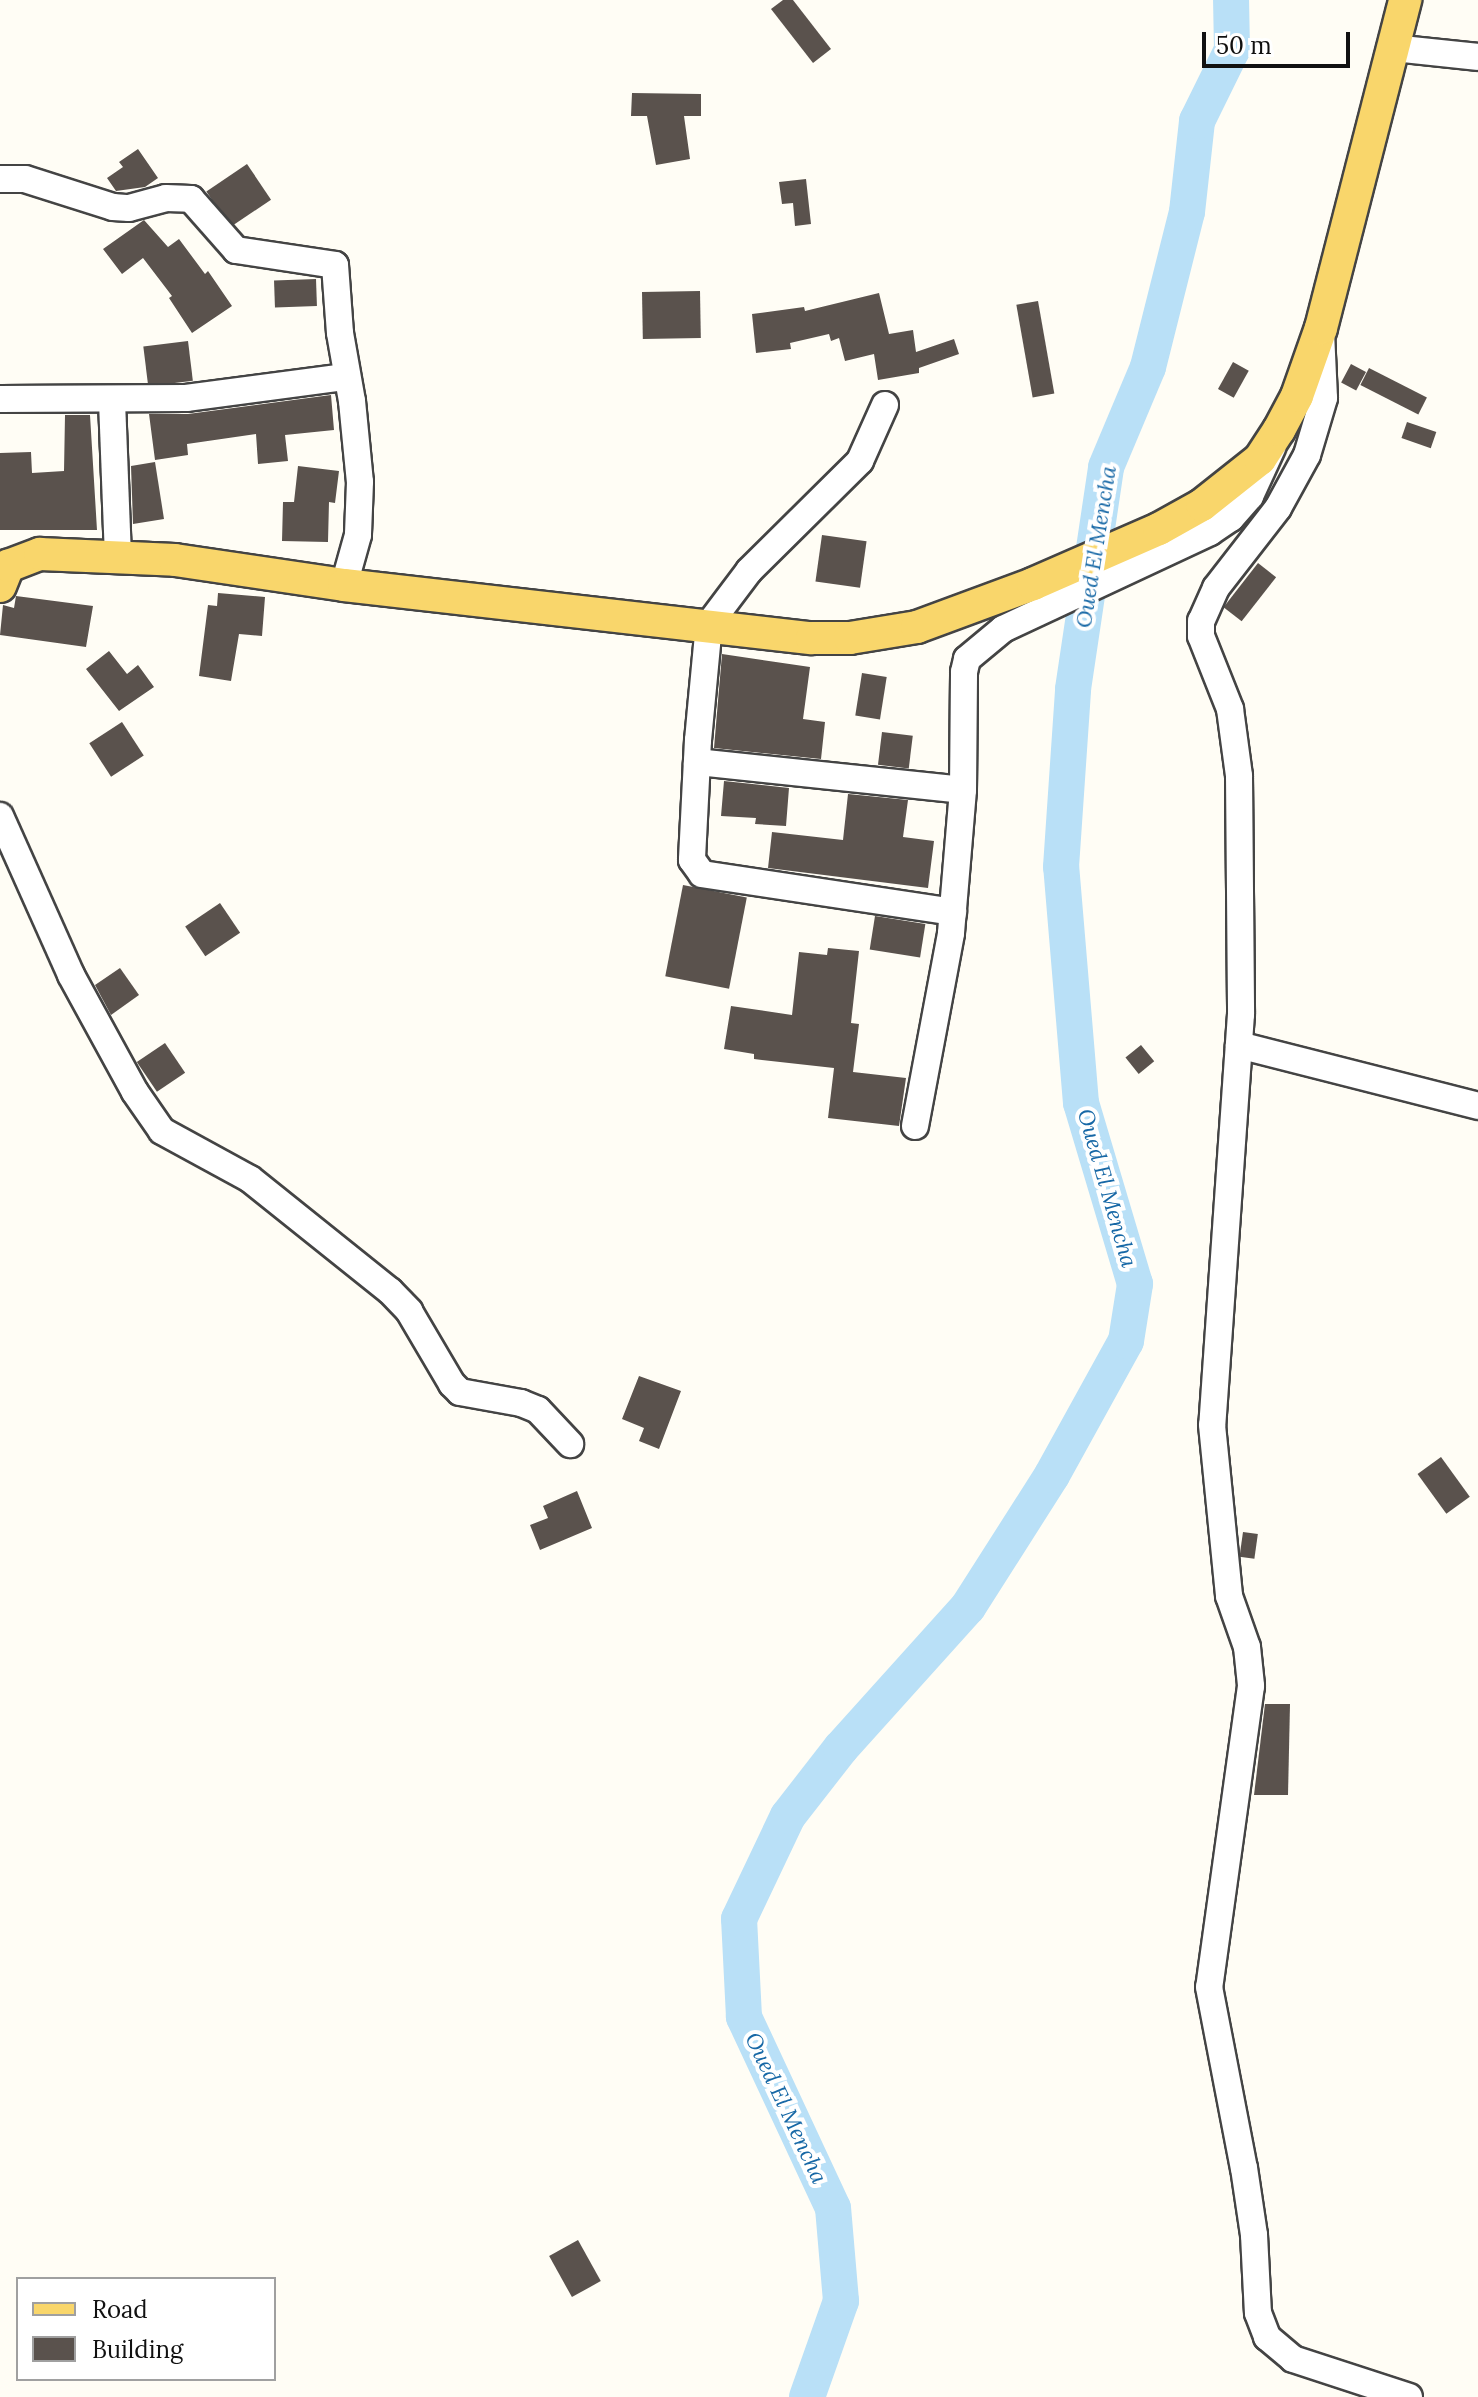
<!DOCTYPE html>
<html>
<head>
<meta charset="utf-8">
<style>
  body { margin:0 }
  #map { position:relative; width:1478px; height:2397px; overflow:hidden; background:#fffdf5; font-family:Lora,serif }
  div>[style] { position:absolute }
  .river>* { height:36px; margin:-18px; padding:0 18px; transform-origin:18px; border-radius:18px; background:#b9e0f7 }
  .building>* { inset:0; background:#5a524d; transform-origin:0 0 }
  .roads { filter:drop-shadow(2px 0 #444) drop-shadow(-2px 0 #444) drop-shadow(0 2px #444) drop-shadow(0 -2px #444) }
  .minor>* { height:26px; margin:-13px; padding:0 13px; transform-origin:13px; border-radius:13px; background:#fff }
  .major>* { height:32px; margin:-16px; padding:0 16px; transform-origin:16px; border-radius:16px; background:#f9d66b }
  span { translate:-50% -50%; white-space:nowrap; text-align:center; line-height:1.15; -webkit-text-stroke:8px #fff; paint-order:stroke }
  .water-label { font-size:22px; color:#1768a6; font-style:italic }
  .legend { position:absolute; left:16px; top:2277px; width:260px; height:104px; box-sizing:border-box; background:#fff; border:2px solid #a0a0a0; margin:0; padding:10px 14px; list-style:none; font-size:24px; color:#111 }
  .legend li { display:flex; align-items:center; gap:16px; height:40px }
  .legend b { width:40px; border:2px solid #a0a0a0 }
  .scale { position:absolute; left:1202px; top:32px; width:148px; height:36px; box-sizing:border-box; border:4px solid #111; border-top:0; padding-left:10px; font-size:24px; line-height:28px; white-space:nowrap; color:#111; -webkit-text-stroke:6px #fff; paint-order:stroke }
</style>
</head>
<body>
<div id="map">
  <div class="river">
    <i style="left:807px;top:2397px;width:102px;rotate:-70.5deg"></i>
    <i style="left:841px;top:2301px;width:93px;rotate:-94.9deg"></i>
    <i style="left:833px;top:2208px;width:211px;rotate:-115deg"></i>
    <i style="left:744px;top:2017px;width:98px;rotate:-92.9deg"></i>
    <i style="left:739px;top:1919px;width:114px;rotate:-64.6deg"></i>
    <i style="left:788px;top:1816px;width:86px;rotate:-52.1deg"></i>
    <i style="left:841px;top:1748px;width:190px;rotate:-48deg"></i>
    <i style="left:968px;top:1607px;width:156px;rotate:-57.5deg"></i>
    <i style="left:1052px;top:1475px;width:153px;rotate:-61.1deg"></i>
    <i style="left:1126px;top:1341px;width:58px;rotate:-81deg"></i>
    <i style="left:1135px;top:1284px;width:189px;rotate:-106.6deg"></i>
    <i style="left:1081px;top:1103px;width:237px;rotate:-94.8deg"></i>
    <i style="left:1061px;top:867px;width:178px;rotate:-86.1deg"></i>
    <i style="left:1073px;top:689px;width:224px;rotate:-81.5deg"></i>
    <i style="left:1106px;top:467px;width:108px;rotate:-67.2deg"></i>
    <i style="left:1148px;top:367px;width:160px;rotate:-75.9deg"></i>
    <i style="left:1187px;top:212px;width:92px;rotate:-83.7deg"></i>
    <i style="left:1197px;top:121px;width:79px;rotate:-63.8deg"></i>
    <i style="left:1232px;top:50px;width:50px;rotate:-91.1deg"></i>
  </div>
  <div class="building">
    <i style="clip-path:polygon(783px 0,793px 0,831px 49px,813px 63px,771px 9px)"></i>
    <i style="clip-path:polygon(632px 93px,701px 94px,701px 116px,684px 116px,690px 159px,656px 165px,647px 116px,631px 116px)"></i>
    <i style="clip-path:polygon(138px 149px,158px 178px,145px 187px,116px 191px,107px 178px,123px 167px,119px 162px)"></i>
    <i style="left:247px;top:164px;width:43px;height:49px;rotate:56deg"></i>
    <i style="clip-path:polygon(806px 179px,811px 224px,795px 226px,793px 203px,782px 204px,779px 182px)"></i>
    <i style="clip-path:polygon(144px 220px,168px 247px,179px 239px,205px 274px,208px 271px,232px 306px,192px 333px,169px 298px,172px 296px,143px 258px,122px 274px,103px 249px)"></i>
    <i style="left:316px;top:279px;width:27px;height:42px;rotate:88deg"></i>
    <i style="left:700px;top:291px;width:47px;height:58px;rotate:89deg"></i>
    <i style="clip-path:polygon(879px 293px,889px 334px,913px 330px,916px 352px,954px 339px,959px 354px,919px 368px,919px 373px,878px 380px,874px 354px,845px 361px,839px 338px,831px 341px,829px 334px,790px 343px,791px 349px,756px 353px,752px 314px,804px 307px,805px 311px)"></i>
    <i style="left:1038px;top:301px;width:94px;height:22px;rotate:80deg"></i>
    <i style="left:188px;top:341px;width:40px;height:45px;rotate:83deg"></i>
    <i style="left:1233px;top:362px;width:18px;height:31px;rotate:29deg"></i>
    <i style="left:1351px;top:364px;width:17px;height:21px;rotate:28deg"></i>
    <i style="left:1369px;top:368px;width:65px;height:19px;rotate:27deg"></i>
    <i style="clip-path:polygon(331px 395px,334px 430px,285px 435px,288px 461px,258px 464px,256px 434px,187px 444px,188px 455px,155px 460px,149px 414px,188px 414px)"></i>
    <i style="clip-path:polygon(65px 415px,90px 415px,97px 530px,0 530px,0 453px,31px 452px,32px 473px,64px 471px)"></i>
    <i style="left:1407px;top:422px;width:31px;height:17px;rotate:19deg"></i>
    <i style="clip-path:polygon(155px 462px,164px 519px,133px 524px,131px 466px)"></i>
    <i style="clip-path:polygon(298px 466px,339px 471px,335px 503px,329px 502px,328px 542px,282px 541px,283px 502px,294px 502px)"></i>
    <i style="left:822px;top:535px;width:45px;height:47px;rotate:8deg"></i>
    <i style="left:1258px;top:563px;width:23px;height:56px;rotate:38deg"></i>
    <i style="clip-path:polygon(218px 593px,265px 597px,262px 636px,239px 634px,231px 681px,199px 676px,208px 605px,217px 606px)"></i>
    <i style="clip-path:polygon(16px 596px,93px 606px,86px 647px,0 635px,3px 605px,14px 608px)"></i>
    <i style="clip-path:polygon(109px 651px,127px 674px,138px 665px,154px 687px,119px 711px,86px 669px)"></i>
    <i style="clip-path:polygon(722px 654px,810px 667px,803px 719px,825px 722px,821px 759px,714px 748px)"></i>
    <i style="left:862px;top:673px;width:25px;height:43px;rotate:9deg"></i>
    <i style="left:122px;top:722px;width:40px;height:39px;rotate:57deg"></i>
    <i style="left:882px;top:732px;width:31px;height:33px;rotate:7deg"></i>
    <i style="clip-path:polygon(724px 781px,789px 788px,786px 826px,755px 824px,756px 818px,721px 816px)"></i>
    <i style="clip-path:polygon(848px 794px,908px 800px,903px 837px,934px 841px,928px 888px,768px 868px,772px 832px,843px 840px)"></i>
    <i style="left:683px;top:885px;width:65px;height:93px;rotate:11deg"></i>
    <i style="left:220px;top:903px;width:36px;height:42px;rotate:56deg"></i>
    <i style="left:875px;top:916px;width:51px;height:34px;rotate:9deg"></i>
    <i style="clip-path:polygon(828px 948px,859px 951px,851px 1023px,859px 1024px,853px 1072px,906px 1078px,899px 1126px,828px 1118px,834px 1068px,754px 1059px,754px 1054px,724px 1049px,731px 1006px,792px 1015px,799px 952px,827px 955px)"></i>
    <i style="clip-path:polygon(120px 968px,139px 995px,111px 1015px,95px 985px)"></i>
    <i style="left:165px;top:1043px;width:36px;height:34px;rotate:56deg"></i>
    <i style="left:1141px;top:1045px;width:21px;height:20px;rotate:51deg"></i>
    <i style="clip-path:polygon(639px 1376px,681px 1391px,659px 1449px,639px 1441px,644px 1428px,622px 1419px)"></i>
    <i style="left:1441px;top:1457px;width:49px;height:29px;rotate:54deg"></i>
    <i style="clip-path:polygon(577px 1491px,592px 1528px,540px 1550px,530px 1525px,548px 1518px,543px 1506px)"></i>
    <i style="left:1243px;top:1532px;width:15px;height:25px;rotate:8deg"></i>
    <i style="clip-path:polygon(1265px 1704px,1290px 1704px,1288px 1795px,1254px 1795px)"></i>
    <i style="left:578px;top:2240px;width:47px;height:33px;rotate:61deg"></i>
  </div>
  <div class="roads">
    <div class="minor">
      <i style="left:1393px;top:48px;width:85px;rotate:6deg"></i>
      <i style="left:0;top:179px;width:25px"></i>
      <i style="left:25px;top:179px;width:92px;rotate:17.7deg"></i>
      <i style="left:113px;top:207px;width:16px;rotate:4deg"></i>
      <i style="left:129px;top:208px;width:38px;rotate:-15deg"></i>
      <i style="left:166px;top:198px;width:25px;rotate:2deg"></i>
      <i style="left:191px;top:199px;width:68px;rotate:48.6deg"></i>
      <i style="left:236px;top:250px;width:100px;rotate:8.6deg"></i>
      <i style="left:335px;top:265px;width:68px;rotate:85.8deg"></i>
      <i style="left:340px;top:333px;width:69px;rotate:80deg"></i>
      <i style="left:352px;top:401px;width:81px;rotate:84.4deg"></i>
      <i style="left:360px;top:482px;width:53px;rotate:92.2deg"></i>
      <i style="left:358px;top:535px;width:52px;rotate:105.6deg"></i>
      <i style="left:1321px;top:332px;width:66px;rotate:87.4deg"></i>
      <i style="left:1324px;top:398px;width:59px;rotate:106.6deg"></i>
      <i style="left:1307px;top:455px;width:60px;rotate:118.7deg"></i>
      <i style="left:1278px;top:508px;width:101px;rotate:127.8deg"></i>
      <i style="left:1216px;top:588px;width:36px;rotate:114deg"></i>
      <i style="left:1201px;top:621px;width:15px;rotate:90deg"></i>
      <i style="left:1201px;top:636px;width:79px;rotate:68.3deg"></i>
      <i style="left:1230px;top:709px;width:68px;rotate:82.3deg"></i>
      <i style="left:1239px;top:776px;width:238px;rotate:89.5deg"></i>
      <i style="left:1241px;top:1014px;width:412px;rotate:94deg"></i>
      <i style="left:1212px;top:1425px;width:172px;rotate:84.3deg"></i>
      <i style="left:1229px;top:1596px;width:54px;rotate:70.6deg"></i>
      <i style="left:1247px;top:1647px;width:39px;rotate:84deg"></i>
      <i style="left:1251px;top:1686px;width:304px;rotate:97.9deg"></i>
      <i style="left:1209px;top:1987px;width:184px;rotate:79.1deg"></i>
      <i style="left:1244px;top:2168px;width:68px;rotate:81.5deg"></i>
      <i style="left:1254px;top:2235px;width:78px;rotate:87.1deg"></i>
      <i style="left:1258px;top:2313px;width:26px;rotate:69deg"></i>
      <i style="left:1267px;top:2337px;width:34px;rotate:40deg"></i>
      <i style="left:1293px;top:2359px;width:122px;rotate:18.1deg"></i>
      <i style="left:0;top:399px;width:186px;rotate:-0.3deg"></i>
      <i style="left:186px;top:398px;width:161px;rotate:-7.5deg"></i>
      <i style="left:112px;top:401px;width:156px;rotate:87.8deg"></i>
      <i style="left:885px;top:405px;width:61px;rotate:114.1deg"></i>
      <i style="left:860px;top:461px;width:156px;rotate:135.3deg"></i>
      <i style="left:749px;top:571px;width:66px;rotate:127deg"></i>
      <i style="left:709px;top:624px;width:117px;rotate:95.4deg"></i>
      <i style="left:698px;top:740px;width:120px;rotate:92.9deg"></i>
      <i style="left:692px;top:860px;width:17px;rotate:54deg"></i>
      <i style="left:702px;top:874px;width:254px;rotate:8.6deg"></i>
      <i style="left:697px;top:762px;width:267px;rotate:6deg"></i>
      <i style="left:0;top:816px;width:174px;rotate:65.9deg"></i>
      <i style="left:71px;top:975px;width:133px;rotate:61.3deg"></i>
      <i style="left:135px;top:1092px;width:47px;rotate:55.3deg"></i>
      <i style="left:162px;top:1131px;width:100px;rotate:28.6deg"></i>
      <i style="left:250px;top:1179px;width:179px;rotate:38.7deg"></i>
      <i style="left:390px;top:1291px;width:28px;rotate:46deg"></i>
      <i style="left:409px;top:1311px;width:85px;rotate:59.5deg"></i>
      <i style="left:452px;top:1384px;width:11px;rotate:45deg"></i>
      <i style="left:460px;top:1392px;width:62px;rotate:10.2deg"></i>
      <i style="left:521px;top:1403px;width:18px;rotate:22deg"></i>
      <i style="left:538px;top:1410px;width:47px;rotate:46.7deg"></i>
      <i style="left:1239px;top:1045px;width:247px;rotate:14.3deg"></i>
      <i style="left:915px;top:1126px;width:196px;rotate:-79.4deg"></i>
      <i style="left:951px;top:933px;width:144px;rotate:-85.2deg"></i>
      <i style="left:963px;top:790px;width:118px;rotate:-89.5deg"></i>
      <i style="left:964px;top:672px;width:13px;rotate:-77deg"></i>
      <i style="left:967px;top:659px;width:47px;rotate:-39.8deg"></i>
      <i style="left:1003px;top:629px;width:229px;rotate:-25.1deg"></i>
      <i style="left:1210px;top:532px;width:25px;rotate:-34deg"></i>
      <i style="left:1231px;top:518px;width:29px;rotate:-49deg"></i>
      <i style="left:1250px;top:496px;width:53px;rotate:-65.4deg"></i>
    </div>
    <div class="major">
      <i style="left:0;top:586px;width:22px;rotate:-68deg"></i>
      <i style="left:8px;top:566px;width:34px;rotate:-21deg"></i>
      <i style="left:40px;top:554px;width:135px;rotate:2.5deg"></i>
      <i style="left:175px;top:560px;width:171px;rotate:8.4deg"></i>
      <i style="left:344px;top:585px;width:471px;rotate:6.5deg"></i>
      <i style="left:812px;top:638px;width:38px"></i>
      <i style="left:850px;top:638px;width:68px;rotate:-9.3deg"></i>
      <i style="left:917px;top:627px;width:124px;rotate:-20.3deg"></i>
      <i style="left:1033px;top:584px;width:137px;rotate:-23.6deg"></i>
      <i style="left:1159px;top:529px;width:49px;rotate:-29.2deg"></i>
      <i style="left:1202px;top:505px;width:74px;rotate:-38.4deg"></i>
      <i style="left:1260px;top:459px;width:35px;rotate:-57deg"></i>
      <i style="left:1279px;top:430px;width:38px;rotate:-62deg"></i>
      <i style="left:1297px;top:396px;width:72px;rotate:-70.6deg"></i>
      <i style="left:1321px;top:328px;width:339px;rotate:-75.6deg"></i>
    </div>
  </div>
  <div class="water-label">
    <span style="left:1096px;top:547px;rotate:-81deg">Oued El Mencha</span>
    <span style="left:1107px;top:1188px;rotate:74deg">Oued El Mencha</span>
    <span style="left:786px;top:2108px;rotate:65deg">Oued El Mencha</span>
  </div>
  <ul class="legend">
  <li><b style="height:10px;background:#f9d66b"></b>Road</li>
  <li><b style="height:22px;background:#5a524d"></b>Building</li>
  </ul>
  <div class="scale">50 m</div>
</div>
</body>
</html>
